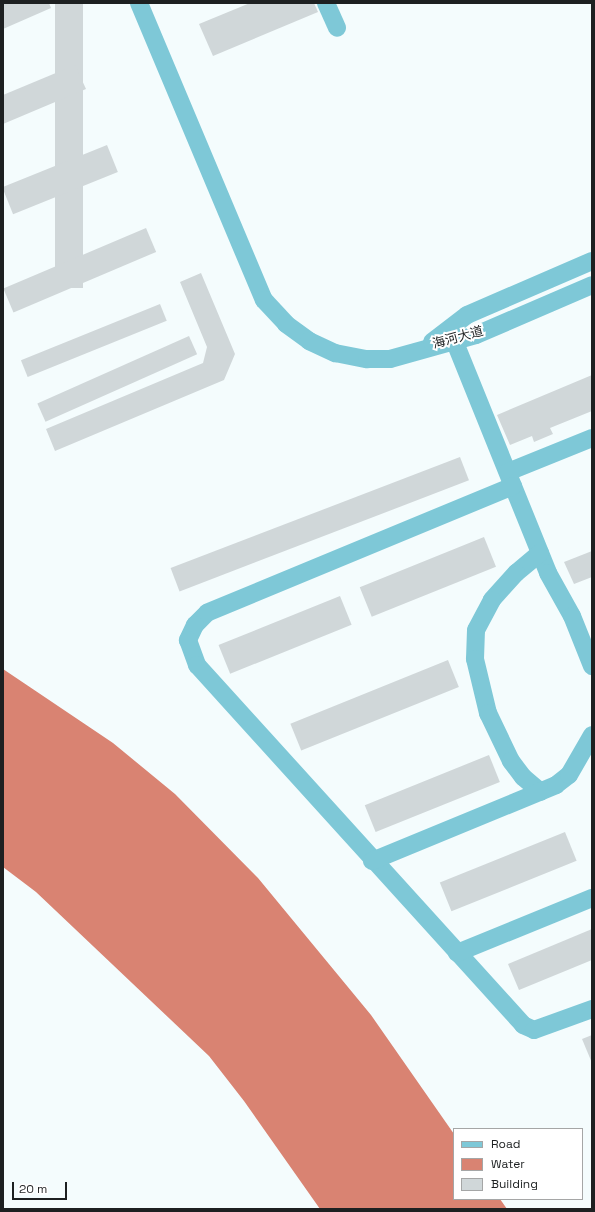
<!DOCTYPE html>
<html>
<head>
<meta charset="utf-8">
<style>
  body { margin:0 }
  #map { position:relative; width:595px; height:1212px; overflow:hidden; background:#f4fcfd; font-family:"Space Grotesk","Noto Sans SC",sans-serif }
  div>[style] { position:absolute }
  .water>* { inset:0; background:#d98372 }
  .building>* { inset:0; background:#d0d7d9; transform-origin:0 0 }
  .minor>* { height:18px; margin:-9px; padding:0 9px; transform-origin:9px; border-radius:9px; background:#7ec8d7 }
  span { translate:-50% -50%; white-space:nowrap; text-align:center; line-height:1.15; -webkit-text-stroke:4px #fff; paint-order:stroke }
  .street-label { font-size:13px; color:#1d2021 }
  .frame { position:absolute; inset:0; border:4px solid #1d2021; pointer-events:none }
  .legend { position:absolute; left:453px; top:1128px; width:130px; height:72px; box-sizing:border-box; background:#fff; border:1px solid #a5a6a6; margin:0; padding:5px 7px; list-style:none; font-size:12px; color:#1d2021 }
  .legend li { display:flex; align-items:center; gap:8px; height:20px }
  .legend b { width:20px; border:1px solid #a5a6a6 }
  .scale { position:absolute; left:12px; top:1182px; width:55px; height:18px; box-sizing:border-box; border:2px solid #1d2021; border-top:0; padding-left:5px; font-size:12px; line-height:14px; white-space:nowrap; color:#1d2021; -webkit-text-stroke:3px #fff; paint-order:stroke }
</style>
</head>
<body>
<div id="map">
  <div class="water">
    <i style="clip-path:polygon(3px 669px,113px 743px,175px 794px,258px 878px,371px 1015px,454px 1134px,454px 1199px,500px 1199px,507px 1209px,320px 1209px,244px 1101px,209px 1056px,36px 892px,3px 867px)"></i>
  </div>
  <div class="building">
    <i style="clip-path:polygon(3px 3px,49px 3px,51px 8px,3px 29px)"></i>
    <i style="left:55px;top:3px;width:28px;height:285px"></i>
    <i style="clip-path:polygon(250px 3px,314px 3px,318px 12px,213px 56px,199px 24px)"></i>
    <i style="clip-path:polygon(75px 65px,86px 89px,3px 124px,3px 95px)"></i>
    <i style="left:107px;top:145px;width:29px;height:113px;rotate:68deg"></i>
    <i style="left:146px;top:228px;width:26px;height:155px;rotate:67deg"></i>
    <i style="clip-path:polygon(201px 273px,235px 354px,224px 380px,55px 451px,46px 429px,203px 363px,207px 347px,180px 282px)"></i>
    <i style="left:160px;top:304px;width:18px;height:150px;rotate:68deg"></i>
    <i style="left:189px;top:336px;width:20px;height:166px;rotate:66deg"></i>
    <i style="clip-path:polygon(592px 375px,592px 411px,550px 428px,553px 434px,534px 442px,532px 436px,510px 445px,497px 415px)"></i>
    <i style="left:460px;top:457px;width:25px;height:310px;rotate:69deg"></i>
    <i style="left:484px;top:537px;width:32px;height:134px;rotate:68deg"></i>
    <i style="clip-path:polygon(592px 551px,592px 577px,574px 584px,564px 562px)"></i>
    <i style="left:340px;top:596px;width:31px;height:131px;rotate:68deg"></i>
    <i style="left:448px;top:660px;width:29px;height:170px;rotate:68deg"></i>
    <i style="left:489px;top:755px;width:29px;height:134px;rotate:68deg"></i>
    <i style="left:565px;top:832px;width:31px;height:135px;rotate:68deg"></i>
    <i style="clip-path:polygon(592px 929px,592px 960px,519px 990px,508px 964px)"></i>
    <i style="clip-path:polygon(592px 1035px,592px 1063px,582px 1039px)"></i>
  </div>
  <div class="minor">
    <i style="left:139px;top:3px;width:322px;rotate:67.2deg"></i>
    <i style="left:264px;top:300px;width:33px;rotate:47deg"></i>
    <i style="left:286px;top:324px;width:29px;rotate:36deg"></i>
    <i style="left:309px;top:341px;width:29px;rotate:25deg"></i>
    <i style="left:335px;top:353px;width:33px;rotate:11deg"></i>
    <i style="left:367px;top:359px;width:23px"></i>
    <i style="left:390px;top:359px;width:89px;rotate:-15.6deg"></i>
    <i style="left:476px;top:335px;width:126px;rotate:-23.3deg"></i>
    <i style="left:326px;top:3px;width:27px;rotate:66deg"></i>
    <i style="left:454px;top:340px;width:251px;rotate:68deg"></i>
    <i style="left:548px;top:573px;width:49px;rotate:60.8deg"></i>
    <i style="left:572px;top:616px;width:54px;rotate:68.2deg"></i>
    <i style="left:432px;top:342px;width:44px;rotate:-37.6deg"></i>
    <i style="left:467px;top:315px;width:136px;rotate:-23.4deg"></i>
    <i style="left:508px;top:472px;width:91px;rotate:-22deg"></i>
    <i style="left:513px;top:486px;width:331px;rotate:157.5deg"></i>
    <i style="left:207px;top:613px;width:17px;rotate:135deg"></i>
    <i style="left:195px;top:625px;width:17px;rotate:115deg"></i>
    <i style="left:188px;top:640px;width:27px;rotate:70deg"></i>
    <i style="left:197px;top:665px;width:486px;rotate:47.8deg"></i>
    <i style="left:523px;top:1025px;width:12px;rotate:24deg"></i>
    <i style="left:534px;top:1030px;width:62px;rotate:-19.9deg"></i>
    <i style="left:540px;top:553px;width:31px;rotate:140deg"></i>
    <i style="left:516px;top:573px;width:36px;rotate:132deg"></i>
    <i style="left:492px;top:600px;width:34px;rotate:118deg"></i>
    <i style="left:476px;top:630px;width:29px;rotate:92deg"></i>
    <i style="left:475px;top:659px;width:56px;rotate:76.5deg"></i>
    <i style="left:488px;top:713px;width:53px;rotate:64.4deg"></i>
    <i style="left:511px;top:761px;width:20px;rotate:53deg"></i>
    <i style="left:523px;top:777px;width:23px;rotate:40deg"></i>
    <i style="left:372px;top:861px;width:199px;rotate:-22.4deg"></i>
    <i style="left:556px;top:785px;width:16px;rotate:-38deg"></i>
    <i style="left:569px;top:775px;width:46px;rotate:-60.1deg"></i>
    <i style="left:457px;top:953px;width:146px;rotate:-22.2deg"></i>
  </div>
  <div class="street-label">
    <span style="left:458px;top:338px;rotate:-15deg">海河大道</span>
  </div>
  <div class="frame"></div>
  <ul class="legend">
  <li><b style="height:5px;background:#7ec8d7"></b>Road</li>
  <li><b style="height:11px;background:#d98372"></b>Water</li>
  <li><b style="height:11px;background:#d0d7d9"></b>Building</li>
  </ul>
  <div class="scale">20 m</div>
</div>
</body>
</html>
